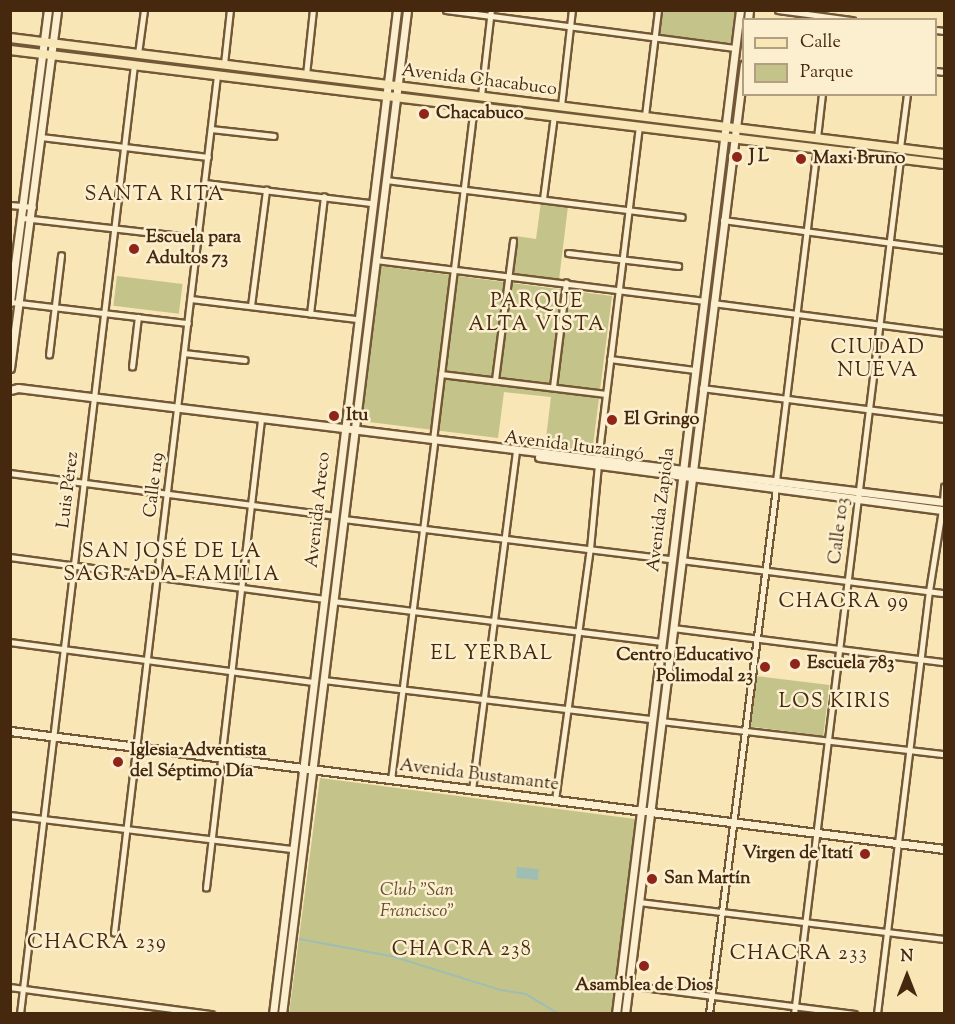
<!DOCTYPE html>
<html>
<head>
<meta charset="utf-8">
<style>
  body { margin:0 }
  #map { position:relative; width:955px; height:1024px; overflow:hidden; background:#f9e6b6; font-family:"Sorts Mill Goudy",serif }
  div>[style] { position:absolute }
  .green>* { inset:0; background:#c4c389; transform-origin:0 0 }
  .water>* { inset:0; background:#9ebeb4; transform-origin:0 0 }
  .stream>* { height:1.5px; margin:-0.75px; padding:0 0.75px; transform-origin:0.75px; border-radius:0.75px; background:#9ebeb4 }
  .roads { filter:drop-shadow(2px 0 #725837) drop-shadow(-2px 0 #725837) drop-shadow(0 2px #725837) drop-shadow(0 -2px #725837) }
  .street>* { height:4.5px; margin:-2.25px; padding:0 2.25px; transform-origin:2.25px; border-radius:2.25px; background:#fbefd0 }
  .secondary>* { height:7px; margin:-3.5px; padding:0 3.5px; transform-origin:3.5px; border-radius:3.5px; background:#fbefd0 }
  .primary>* { height:8px; margin:-4px; padding:0 4px; transform-origin:4px; border-radius:4px; background:#f9e6b6 }
  .dots>* { width:16px; height:16px; translate:-50% -50%; box-sizing:border-box; border:3px solid #fbefd0; border-radius:50% }
  span { translate:-50% -50%; white-space:nowrap; text-align:center; line-height:1.15; -webkit-text-stroke:5px #fbefd0; paint-order:stroke }
  .street-label { font-size:18px; color:#45280d }
  .poi-label { font-size:18px; color:#45280d; font-weight:700 }
  .left { translate:0 -50%; text-align:left }
  .right { translate:-100% -50%; text-align:right }
  .park-label { font-size:18px; color:#654f2c; font-style:italic }
  .neighbourhood-label { font-size:20px; color:#45280d; letter-spacing:1.5px }
  .frame { position:absolute; inset:0; border:12px solid #45280d; pointer-events:none }
  .legend { position:absolute; left:742px; top:18px; width:195px; height:78px; box-sizing:border-box; background:#fbefd0; border:2px solid #b29f82; margin:0; padding:8px 10px; list-style:none; font-size:18px; color:#45280d }
  .legend li { display:flex; align-items:center; gap:12px; height:30px }
  .legend b { width:30px; border:2px solid #b29f82 }
  .north { position:absolute; left:877px; top:946px; width:60px; height:60px; -webkit-text-stroke:4px #fbefd0; paint-order:stroke; rotate:0deg; font-size:16px; font-weight:700; line-height:24px; text-align:center; color:#45280d }
  .north::after { content:''; display:block; margin:auto; width:21px; height:27px; background:#45280d; clip-path:polygon(50% 0,100% 100%,50% 72%,0 100%) }
</style>
</head>
<body>
<div id="map">
  <div class="green">
    <i style="clip-path:polygon(662px 11px,735px 11px,731px 43px,659px 34px)"></i>
    <i style="clip-path:polygon(64px 49px,375px 88px,374px 92px,64px 54px)"></i>
    <i style="clip-path:polygon(727px 150px,729px 151px,690px 461px,686px 461px)"></i>
    <i style="clip-path:polygon(541px 202px,568px 206px,559px 280px,511px 274px,516px 236px,536px 239px)"></i>
    <i style="clip-path:polygon(380px 266px,612px 296px,592px 453px,545px 446px,551px 397px,504px 392px,498px 438px,361px 421px)"></i>
    <i style="left:117px;top:276px;width:66px;height:30px;rotate:7deg"></i>
    <i style="left:756px;top:676px;width:74px;height:51px;rotate:7deg"></i>
    <i style="clip-path:polygon(320px 778px,635px 819px,612px 1013px,289px 1014px)"></i>
  </div>
  <div class="water">
    <i style="left:517px;top:867px;width:22px;height:11px;rotate:5deg"></i>
  </div>
  <div class="stream">
    <i style="left:300px;top:939px;width:97px;rotate:10.7deg"></i>
    <i style="left:395px;top:957px;width:111px;rotate:17.3deg"></i>
    <i style="left:501px;top:990px;width:25px;rotate:9deg"></i>
    <i style="left:526px;top:994px;width:39px;rotate:31deg"></i>
  </div>
  <div class="roads">
    <div class="street">
      <i style="left:446px;top:10px;width:291px;rotate:7.5deg"></i>
      <i style="left:778px;top:10px;width:75px;rotate:7.7deg"></i>
      <i style="left:936px;top:30px;width:8px;rotate:7deg"></i>
      <i style="left:138px;top:54px;width:44px;rotate:-82.2deg"></i>
      <i style="left:224px;top:64px;width:54px;rotate:-83.7deg"></i>
      <i style="left:936px;top:71px;width:8px;rotate:7deg"></i>
      <i style="left:306px;top:75px;width:65px;rotate:-83.9deg"></i>
      <i style="left:481px;top:96px;width:87px;rotate:-83.4deg"></i>
      <i style="left:561px;top:106px;width:97px;rotate:-83.5deg"></i>
      <i style="left:645px;top:116px;width:107px;rotate:-83deg"></i>
      <i style="left:211px;top:129px;width:63px;rotate:6.3deg"></i>
      <i style="left:41px;top:137px;width:168px;rotate:6.8deg"></i>
      <i style="left:817px;top:138px;width:44px;rotate:-83.5deg"></i>
      <i style="left:900px;top:148px;width:54px;rotate:-82.6deg"></i>
      <i style="left:386px;top:180px;width:298px;rotate:7.1deg"></i>
      <i style="left:205px;top:183px;width:167px;rotate:6.9deg"></i>
      <i style="left:543px;top:199px;width:84px;rotate:-82.5deg"></i>
      <i style="left:10px;top:205px;width:23px;rotate:5deg"></i>
      <i style="left:23px;top:218px;width:176px;rotate:6.5deg"></i>
      <i style="left:723px;top:220px;width:223px;rotate:7.7deg"></i>
      <i style="left:568px;top:253px;width:111px;rotate:6.7deg"></i>
      <i style="left:376px;top:260px;width:331px;rotate:7.1deg"></i>
      <i style="left:191px;top:299px;width:167px;rotate:6.9deg"></i>
      <i style="left:11px;top:302px;width:178px;rotate:6.8deg"></i>
      <i style="left:713px;top:303px;width:233px;rotate:7.4deg"></i>
      <i style="left:251px;top:306px;width:117px;rotate:-82.6deg"></i>
      <i style="left:310px;top:314px;width:118px;rotate:-83.2deg"></i>
      <i style="left:184px;top:353px;width:61px;rotate:6.5deg"></i>
      <i style="left:49px;top:355px;width:100px;rotate:-83.1deg"></i>
      <i style="left:610px;top:359px;width:86px;rotate:7.4deg"></i>
      <i style="left:132px;top:367px;width:50px;rotate:-83.2deg"></i>
      <i style="left:441px;top:374px;width:166px;rotate:6.9deg"></i>
      <i style="left:495px;top:380px;width:140px;rotate:-82.6deg"></i>
      <i style="left:553px;top:387px;width:105px;rotate:-82.9deg"></i>
      <i style="left:702px;top:388px;width:244px;rotate:7.3deg"></i>
      <i style="left:433px;top:440px;width:337px;rotate:-83deg"></i>
      <i style="left:598px;top:460px;width:336px;rotate:-83deg"></i>
      <i style="left:10px;top:473px;width:328px;rotate:7.5deg"></i>
      <i style="left:776px;top:481px;width:336px;rotate:-83deg"></i>
      <i style="left:943px;top:502px;width:15px;rotate:-86deg"></i>
      <i style="left:344px;top:519px;width:329px;rotate:7deg"></i>
      <i style="left:10px;top:557px;width:317px;rotate:7.6deg"></i>
      <i style="left:681px;top:560px;width:265px;rotate:7.2deg"></i>
      <i style="left:333px;top:601px;width:331px;rotate:7.1deg"></i>
      <i style="left:673px;top:628px;width:273px;rotate:7.2deg"></i>
      <i style="left:10px;top:642px;width:307px;rotate:7.5deg"></i>
      <i style="left:324px;top:680px;width:330px;rotate:6.8deg"></i>
      <i style="left:661px;top:721px;width:285px;rotate:6.7deg"></i>
      <i style="left:391px;top:780px;width:339px;rotate:-82.7deg"></i>
      <i style="left:472px;top:790px;width:343px;rotate:-82.6deg"></i>
      <i style="left:555px;top:800px;width:253px;rotate:-82.1deg"></i>
      <i style="left:590px;top:549px;width:84px;rotate:-84.6deg"></i>
      <i style="left:10px;top:815px;width:285px;rotate:6.9deg"></i>
      <i style="left:206px;top:888px;width:473px;rotate:-83.3deg"></i>
      <i style="left:639px;top:902px;width:307px;rotate:6.9deg"></i>
      <i style="left:114px;top:933px;width:864px;rotate:-83.15deg"></i>
      <i style="left:620px;top:984px;width:236px;rotate:7.3deg"></i>
      <i style="left:10px;top:987px;width:203px;rotate:7.7deg"></i>
      <i style="left:20px;top:1014px;width:956px;rotate:-83.15deg"></i>
      <i style="left:709px;top:1014px;width:530px;rotate:-82.74deg"></i>
      <i style="left:794px;top:1014px;width:862px;rotate:-82.93deg"></i>
      <i style="left:877px;top:1014px;width:426px;rotate:-83deg"></i>
      <i style="left:929px;top:591px;width:82px;rotate:-80.9deg"></i>
    </div>
    <div class="secondary">
      <i style="left:748px;top:20px;width:10px;rotate:-84deg"></i>
      <i style="left:10px;top:302px;width:294px;rotate:-82.6deg"></i>
      <i style="left:10px;top:368px;width:361px;rotate:-82.5deg"></i>
      <i style="left:10px;top:390px;width:8px;rotate:-14deg"></i>
      <i style="left:18px;top:388px;width:933px;rotate:7.02deg"></i>
      <i style="left:539px;top:457px;width:408px;rotate:7.5deg"></i>
      <i style="left:10px;top:731px;width:941px;rotate:7.2deg"></i>
      <i style="left:273px;top:1014px;width:1012px;rotate:-82.96deg"></i>
      <i style="left:282px;top:1014px;width:1012px;rotate:-82.9deg"></i>
      <i style="left:616px;top:1014px;width:1012px;rotate:-82.96deg"></i>
      <i style="left:625px;top:1014px;width:957px;rotate:-82.86deg"></i>
    </div>
    <div class="primary">
      <i style="left:10px;top:38px;width:941px;rotate:7.08deg"></i>
      <i style="left:10px;top:50px;width:941px;rotate:6.96deg"></i>
    </div>
  </div>
  <div class="dots">
    <i style="left:424px;top:114px;background:#8f2418"></i>
    <i style="left:737px;top:157px;background:#8f2418"></i>
    <i style="left:801px;top:159px;background:#8f2418"></i>
    <i style="left:134px;top:249px;background:#8f2418"></i>
    <i style="left:334px;top:416px;background:#8f2418"></i>
    <i style="left:612px;top:420px;background:#8f2418"></i>
    <i style="left:795px;top:664px;background:#8f2418"></i>
    <i style="left:765px;top:667px;background:#8f2418"></i>
    <i style="left:118px;top:762px;background:#8f2418"></i>
    <i style="left:865px;top:854px;background:#8f2418"></i>
    <i style="left:652px;top:879px;background:#8f2418"></i>
    <i style="left:644px;top:966px;background:#8f2418"></i>
  </div>
  <div class="street-label">
    <span style="left:479px;top:81px;rotate:7deg">Avenida Chacabuco</span>
    <span style="left:574px;top:447px;rotate:7deg">Avenida Ituzaingó</span>
    <span style="left:155px;top:485px;rotate:-83deg">Calle 119</span>
    <span style="left:69px;top:490px;rotate:-83deg">Luis Pérez</span>
    <span style="left:319px;top:510px;rotate:-84deg">Avenida Areco</span>
    <span style="left:662px;top:510px;rotate:-83deg">Avenida Zapiola</span>
    <span style="left:840px;top:531px;rotate:-83deg">Calle 103</span>
    <span style="left:479px;top:776px;rotate:7deg">Avenida Bustamante</span>
  </div>
  <div class="poi-label">
    <span class="left" style="left:436px;top:114px">Chacabuco</span>
    <span class="left" style="left:749px;top:157px">J L</span>
    <span class="left" style="left:813px;top:159px">Maxi Bruno</span>
    <span class="left" style="left:146px;top:249px">Escuela para<br>Adultos 73</span>
    <span class="left" style="left:346px;top:416px">Itu</span>
    <span class="left" style="left:624px;top:420px">El Gringo</span>
    <span class="right" style="left:753px;top:667px">Centro Educativo<br>Polimodal 23</span>
    <span class="left" style="left:807px;top:664px">Escuela 783</span>
    <span class="left" style="left:130px;top:762px">Iglesia Adventista<br>del Séptimo Día</span>
    <span class="right" style="left:853px;top:854px">Virgen de Itatí</span>
    <span class="left" style="left:664px;top:879px">San Martín</span>
    <span style="left:644px;top:986px">Asamblea de Dios</span>
  </div>
  <div class="park-label">
    <span style="left:417px;top:902px">Club "San<br>Francisco"</span>
  </div>
  <div class="neighbourhood-label">
    <span style="left:155px;top:195px">SANTA RITA</span>
    <span style="left:537px;top:314px">PARQUE<br>ALTA VISTA</span>
    <span style="left:878px;top:360px">CIUDAD<br>NUEVA</span>
    <span style="left:172px;top:564px">SAN JOSÉ DE LA<br>SAGRADA FAMILIA</span>
    <span style="left:844px;top:602px">CHACRA 99</span>
    <span style="left:492px;top:654px">EL YERBAL</span>
    <span style="left:835px;top:702px">LOS KIRIS</span>
    <span style="left:97px;top:943px">CHACRA 239</span>
    <span style="left:462px;top:950px">CHACRA 238</span>
    <span style="left:799px;top:954px">CHACRA 233</span>
  </div>
  <div class="frame"></div>
  <ul class="legend">
  <li><b style="height:8px;background:#f9e6b6"></b>Calle</li>
  <li><b style="height:16px;background:#c4c389"></b>Parque</li>
  </ul>
  <div class="north">N</div>
</div>
</body>
</html>
